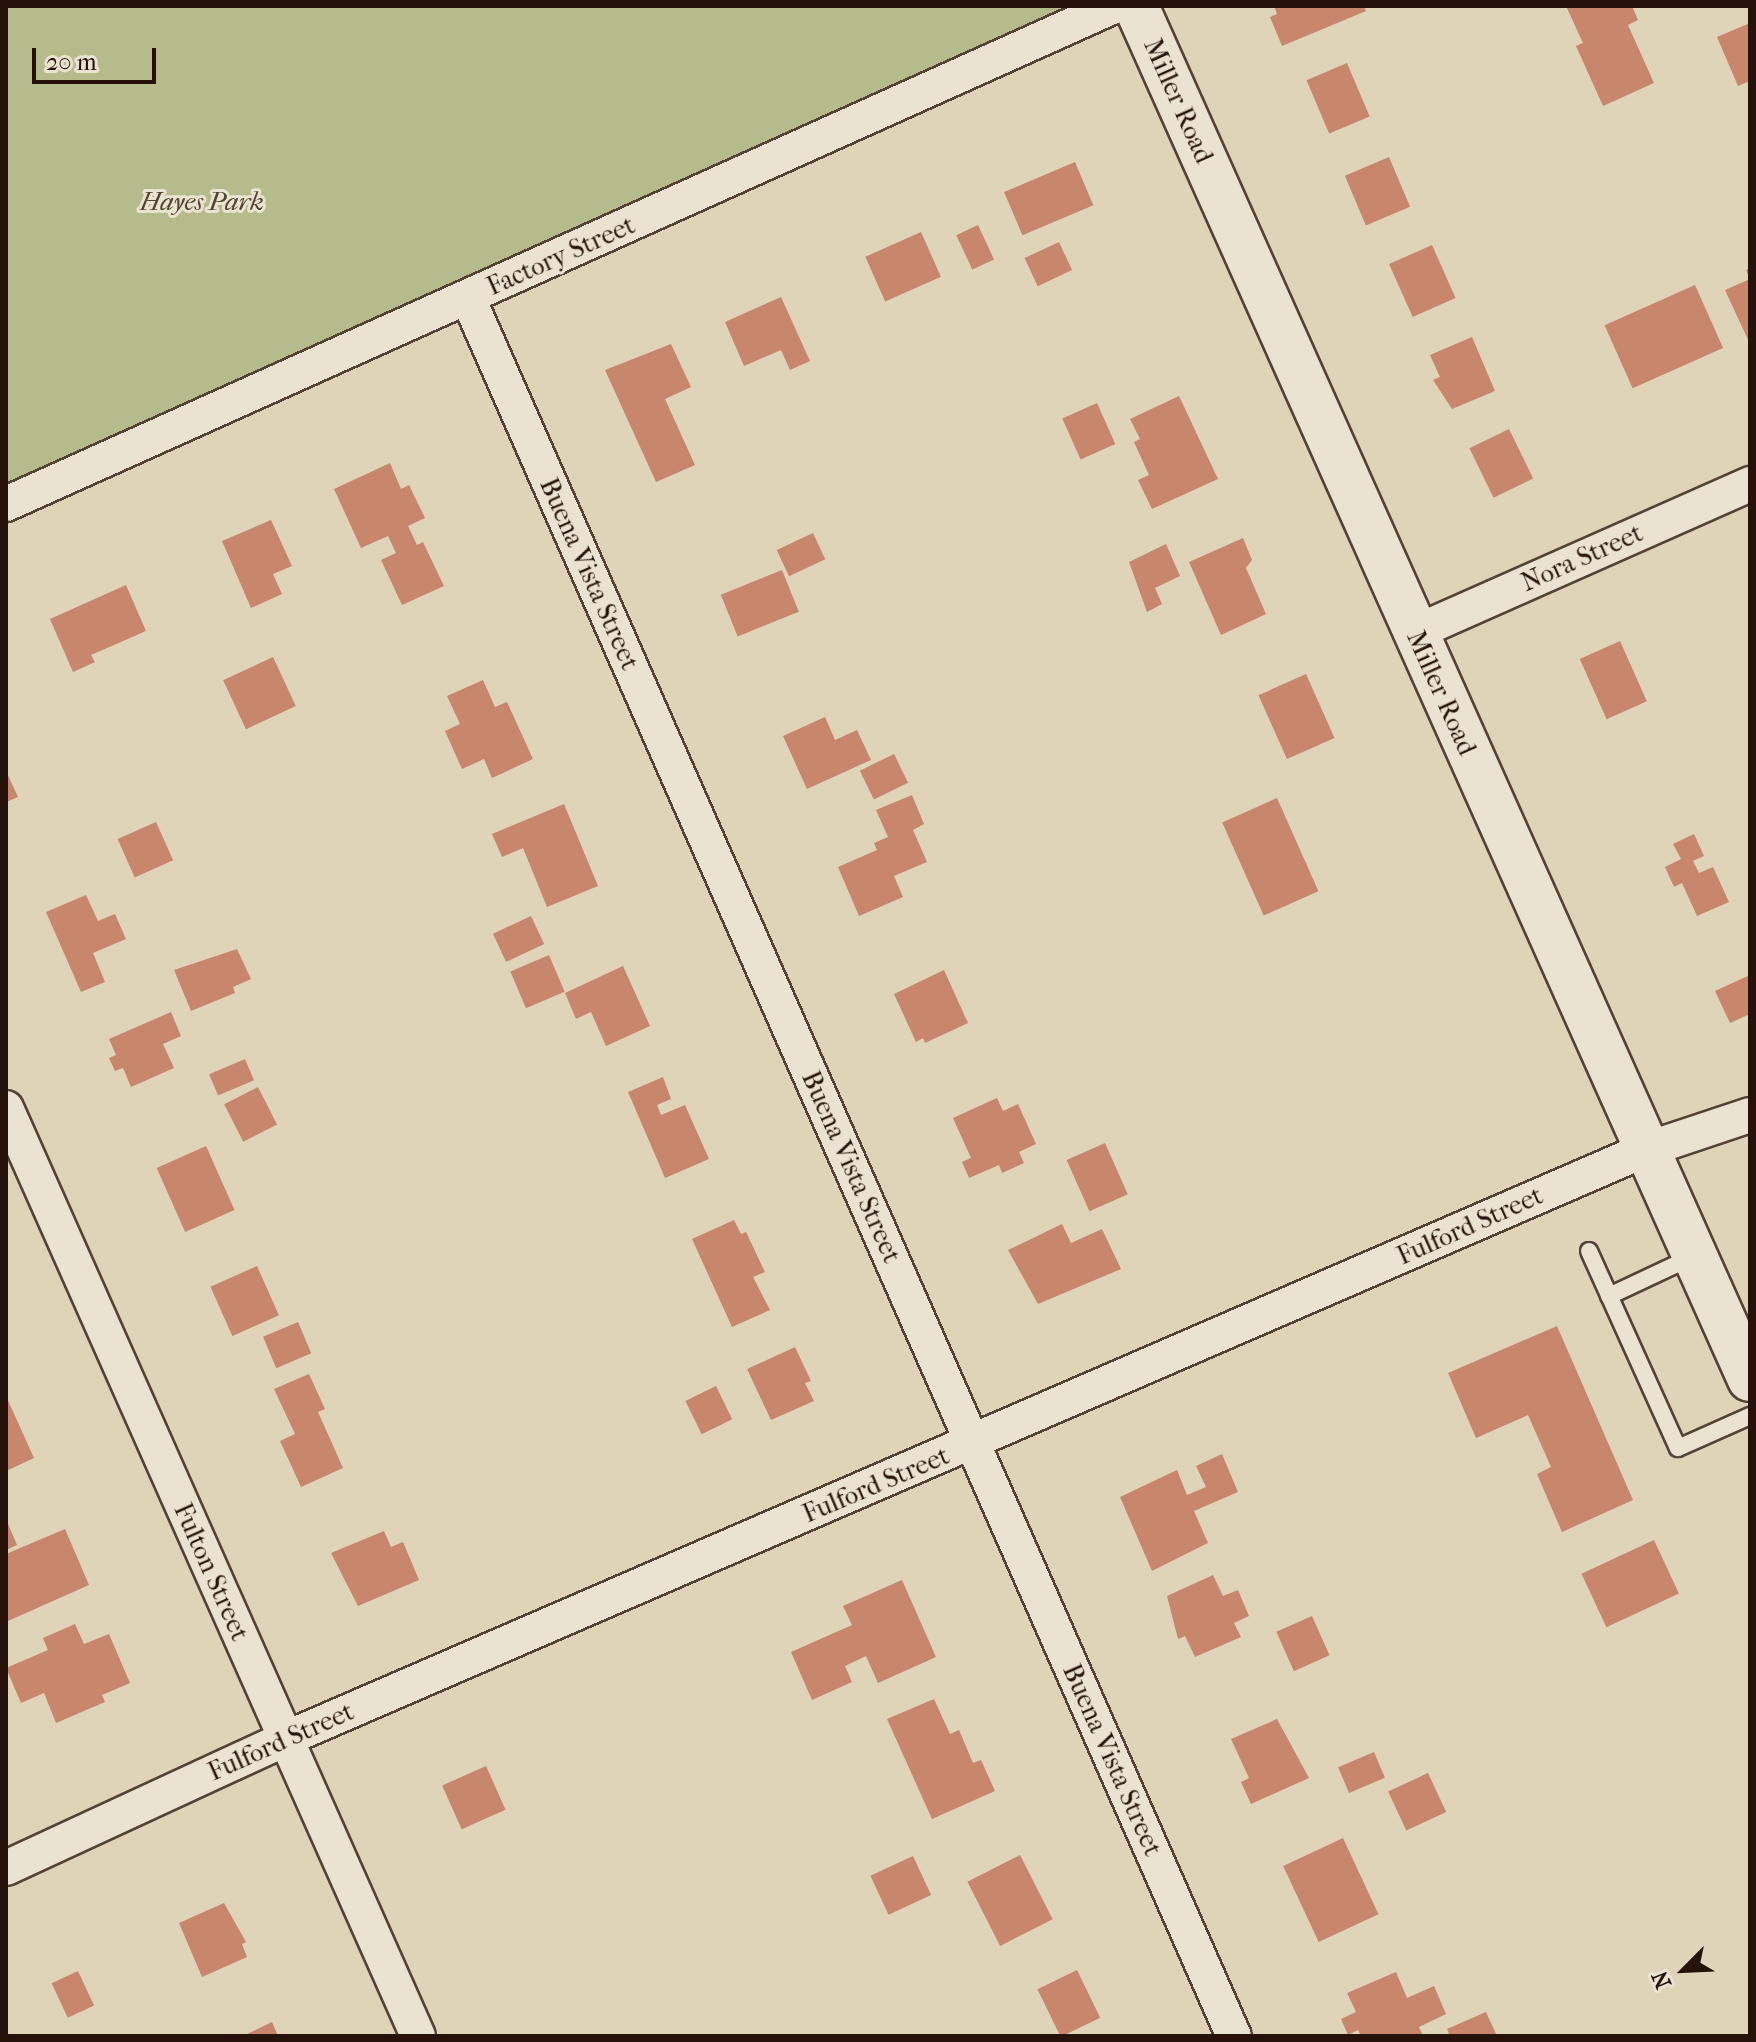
<!DOCTYPE html>
<html>
<head>
<meta charset="utf-8">
<style>
  body { margin:0 }
  #map { position:relative; width:1756px; height:2042px; overflow:hidden; background:#dfd4b8; font-family:"IM FELL French Canon",serif }
  div>[style] { position:absolute }
  .green>* { inset:0; background:#b6bb8b }
  .building>* { inset:0; background:#c8866c; transform-origin:0 0 }
  .roads { filter:drop-shadow(2px 0 #544236) drop-shadow(-2px 0 #544236) drop-shadow(0 2px #544236) drop-shadow(0 -2px #544236) }
  .lane>* { height:16px; margin:-8px; padding:0 8px; transform-origin:8px; border-radius:8px; background:#eae3d1 }
  .street>* { height:34px; margin:-17px; padding:0 17px; transform-origin:17px; border-radius:17px; background:#eae3d1 }
  .secondary>* { height:44px; margin:-22px; padding:0 22px; transform-origin:22px; border-radius:22px; background:#eae3d1 }
  span { translate:-50% -50%; white-space:nowrap; text-align:center; line-height:1.15; -webkit-text-stroke:6px #eae3d1; paint-order:stroke }
  .street-label { font-size:26px; color:#26120b }
  .park-label { font-size:26px; color:#514531; font-style:italic }
  .frame { position:absolute; inset:0; border:8px solid #26120b; pointer-events:none }
  .north { position:absolute; left:1644px; top:1930px; width:80px; height:80px; -webkit-text-stroke:6px #eae3d1; paint-order:stroke; rotate:246deg; font-size:22px; font-weight:700; line-height:32px; text-align:center; color:#26120b }
  .north::after { content:''; display:block; margin:auto; width:28px; height:36px; background:#26120b; clip-path:polygon(50% 0,100% 100%,50% 72%,0 100%) }
  .scale { position:absolute; left:32px; top:48px; width:124px; height:36px; box-sizing:border-box; border:4px solid #26120b; border-top:0; padding-left:10px; font-size:24px; line-height:28px; white-space:nowrap; color:#26120b; -webkit-text-stroke:6px #eae3d1; paint-order:stroke }
</style>
</head>
<body>
<div id="map">
  <div class="green">
    <i style="clip-path:polygon(6px 6px,1114px 6px,6px 504px)"></i>
  </div>
  <div class="building">
    <i style="clip-path:polygon(1274px 6px,1364px 6px,1366px 11px,1282px 46px,1270px 17px,1277px 14px)"></i>
    <i style="clip-path:polygon(1566px 6px,1632px 6px,1638px 20px,1628px 25px,1654px 83px,1603px 106px,1576px 46px,1583px 43px)"></i>
    <i style="clip-path:polygon(1750px 23px,1750px 81px,1738px 86px,1717px 37px)"></i>
    <i style="left:1347px;top:63px;width:58px;height:44px;rotate:67deg"></i>
    <i style="left:1389px;top:157px;width:54px;height:48px;rotate:67deg"></i>
    <i style="left:1075px;top:162px;width:47px;height:77px;rotate:67deg"></i>
    <i style="left:978px;top:225px;width:38px;height:24px;rotate:65deg"></i>
    <i style="left:921px;top:232px;width:49px;height:61px;rotate:66deg"></i>
    <i style="left:1059px;top:242px;width:31px;height:38px;rotate:65deg"></i>
    <i style="left:1432px;top:245px;width:58px;height:47px;rotate:66deg"></i>
    <i style="clip-path:polygon(1750px 268px,1750px 344px,1725px 290px,1750px 279px,1746px 270px)"></i>
    <i style="left:1695px;top:285px;width:69px;height:99px;rotate:66deg"></i>
    <i style="clip-path:polygon(781px 297px,810px 361px,790px 370px,781px 350px,744px 366px,725px 322px)"></i>
    <i style="clip-path:polygon(1472px 337px,1495px 391px,1452px 409px,1433px 380px,1440px 377px,1430px 355px)"></i>
    <i style="clip-path:polygon(671px 344px,691px 387px,665px 399px,695px 465px,656px 482px,605px 370px)"></i>
    <i style="clip-path:polygon(1179px 396px,1218px 479px,1152px 509px,1138px 480px,1149px 475px,1134px 442px,1140px 439px,1130px 419px)"></i>
    <i style="left:1097px;top:403px;width:45px;height:38px;rotate:66deg"></i>
    <i style="left:1509px;top:429px;width:55px;height:44px;rotate:64deg"></i>
    <i style="clip-path:polygon(390px 463px,401px 489px,409px 485px,425px 518px,408px 526px,417px 545px,423px 542px,444px 586px,402px 605px,381px 560px,396px 553px,388px 536px,361px 548px,334px 489px)"></i>
    <i style="clip-path:polygon(271px 520px,292px 566px,273px 574px,282px 594px,251px 608px,222px 541px)"></i>
    <i style="left:813px;top:533px;width:29px;height:40px;rotate:65deg"></i>
    <i style="clip-path:polygon(1243px 538px,1252px 560px,1246px 568px,1266px 614px,1221px 635px,1189px 562px)"></i>
    <i style="clip-path:polygon(1166px 544px,1180px 576px,1155px 588px,1162px 604px,1147px 612px,1129px 562px)"></i>
    <i style="left:782px;top:570px;width:45px;height:66px;rotate:68deg"></i>
    <i style="clip-path:polygon(126px 585px,146px 631px,91px 655px,95px 662px,73px 672px,50px 619px)"></i>
    <i style="left:1620px;top:641px;width:66px;height:44px;rotate:66deg"></i>
    <i style="left:273px;top:657px;width:54px;height:55px;rotate:65deg"></i>
    <i style="left:1306px;top:674px;width:70px;height:52px;rotate:66deg"></i>
    <i style="clip-path:polygon(483px 680px,495px 707px,507px 702px,533px 759px,492px 778px,484px 759px,462px 769px,445px 731px,460px 724px,447px 696px)"></i>
    <i style="clip-path:polygon(825px 717px,835px 740px,857px 730px,871px 760px,807px 789px,783px 736px)"></i>
    <i style="left:894px;top:754px;width:32px;height:38px;rotate:64deg"></i>
    <i style="clip-path:polygon(6px 771px,18px 797px,6px 802px)"></i>
    <i style="clip-path:polygon(912px 795px,924px 824px,913px 830px,927px 862px,894px 876px,903px 897px,859px 916px,838px 867px,877px 850px,874px 843px,888px 837px,876px 810px)"></i>
    <i style="left:1277px;top:798px;width:102px;height:60px;rotate:66deg"></i>
    <i style="clip-path:polygon(564px 804px,598px 886px,547px 907px,523px 848px,502px 857px,492px 834px)"></i>
    <i style="left:156px;top:822px;width:42px;height:42px;rotate:66deg"></i>
    <i style="clip-path:polygon(1694px 834px,1704px 856px,1693px 861px,1699px 873px,1713px 867px,1729px 902px,1697px 916px,1682px 883px,1674px 887px,1665px 867px,1681px 859px,1673px 844px)"></i>
    <i style="clip-path:polygon(86px 895px,98px 921px,115px 914px,126px 939px,93px 953px,105px 982px,81px 992px,46px 912px)"></i>
    <i style="left:531px;top:916px;width:31px;height:42px;rotate:65deg"></i>
    <i style="clip-path:polygon(237px 949px,251px 979px,233px 987px,235px 993px,191px 1011px,174px 970px)"></i>
    <i style="left:549px;top:955px;width:40px;height:42px;rotate:67deg"></i>
    <i style="clip-path:polygon(623px 966px,650px 1026px,606px 1046px,591px 1012px,576px 1019px,565px 993px)"></i>
    <i style="clip-path:polygon(944px 970px,968px 1023px,925px 1043px,923px 1038px,916px 1042px,894px 994px)"></i>
    <i style="clip-path:polygon(1750px 975px,1750px 1014px,1730px 1023px,1715px 991px)"></i>
    <i style="clip-path:polygon(171px 1012px,181px 1036px,163px 1044px,174px 1068px,131px 1087px,123px 1068px,115px 1071px,109px 1058px,116px 1055px,109px 1039px)"></i>
    <i style="left:245px;top:1059px;width:23px;height:39px;rotate:67deg"></i>
    <i style="clip-path:polygon(663px 1077px,671px 1099px,657px 1105px,661px 1115px,685px 1105px,709px 1159px,665px 1178px,628px 1092px)"></i>
    <i style="left:258px;top:1087px;width:42px;height:38px;rotate:63deg"></i>
    <i style="clip-path:polygon(997px 1098px,1003px 1111px,1018px 1104px,1036px 1144px,1019px 1152px,1024px 1163px,1002px 1173px,999px 1165px,969px 1178px,962px 1162px,971px 1158px,953px 1118px)"></i>
    <i style="left:1105px;top:1143px;width:56px;height:42px;rotate:66deg"></i>
    <i style="left:206px;top:1146px;width:70px;height:54px;rotate:66deg"></i>
    <i style="clip-path:polygon(734px 1220px,741px 1234px,746px 1232px,765px 1272px,753px 1277px,770px 1310px,732px 1327px,692px 1239px)"></i>
    <i style="clip-path:polygon(1062px 1224px,1071px 1243px,1102px 1229px,1121px 1269px,1038px 1304px,1008px 1250px)"></i>
    <i style="left:257px;top:1266px;width:54px;height:51px;rotate:66deg"></i>
    <i style="left:298px;top:1322px;width:34px;height:38px;rotate:67deg"></i>
    <i style="clip-path:polygon(1557px 1326px,1633px 1500px,1562px 1532px,1537px 1474px,1551px 1467px,1528px 1415px,1476px 1438px,1448px 1373px)"></i>
    <i style="clip-path:polygon(795px 1347px,811px 1381px,805px 1383px,814px 1401px,771px 1420px,747px 1369px)"></i>
    <i style="clip-path:polygon(309px 1374px,325px 1409px,318px 1412px,343px 1468px,301px 1487px,280px 1441px,295px 1434px,274px 1389px)"></i>
    <i style="left:716px;top:1386px;width:37px;height:34px;rotate:64deg"></i>
    <i style="clip-path:polygon(6px 1396px,34px 1458px,6px 1471px)"></i>
    <i style="clip-path:polygon(1222px 1454px,1238px 1492px,1194px 1511px,1208px 1543px,1152px 1571px,1120px 1497px,1177px 1470px,1187px 1495px,1206px 1487px,1196px 1466px)"></i>
    <i style="clip-path:polygon(6px 1519px,17px 1545px,6px 1550px)"></i>
    <i style="clip-path:polygon(65px 1529px,89px 1585px,8px 1621px,6px 1554px)"></i>
    <i style="clip-path:polygon(384px 1531px,391px 1547px,403px 1542px,419px 1580px,358px 1606px,331px 1553px)"></i>
    <i style="left:1654px;top:1540px;width:59px;height:80px;rotate:65deg"></i>
    <i style="clip-path:polygon(1213px 1575px,1223px 1596px,1238px 1590px,1249px 1616px,1234px 1623px,1241px 1637px,1195px 1657px,1185px 1636px,1178px 1639px,1167px 1596px)"></i>
    <i style="clip-path:polygon(902px 1580px,936px 1657px,878px 1683px,866px 1656px,845px 1666px,852px 1682px,812px 1700px,791px 1652px,852px 1625px,843px 1606px)"></i>
    <i style="left:1312px;top:1616px;width:43px;height:39px;rotate:66deg"></i>
    <i style="clip-path:polygon(75px 1624px,84px 1644px,109px 1634px,130px 1683px,102px 1695px,105px 1702px,56px 1723px,44px 1693px,21px 1703px,6px 1668px,48px 1650px,43px 1638px)"></i>
    <i style="clip-path:polygon(934px 1699px,950px 1734px,959px 1730px,973px 1763px,981px 1760px,995px 1791px,932px 1819px,887px 1719px)"></i>
    <i style="clip-path:polygon(1277px 1719px,1309px 1778px,1251px 1804px,1241px 1782px,1249px 1778px,1231px 1739px)"></i>
    <i style="left:1374px;top:1752px;width:28px;height:39px;rotate:67deg"></i>
    <i style="left:486px;top:1766px;width:48px;height:48px;rotate:66deg"></i>
    <i style="left:1428px;top:1773px;width:43px;height:44px;rotate:65deg"></i>
    <i style="left:1343px;top:1838px;width:84px;height:66px;rotate:65deg"></i>
    <i style="left:1020px;top:1855px;width:72px;height:59px;rotate:63deg"></i>
    <i style="left:913px;top:1856px;width:43px;height:47px;rotate:65deg"></i>
    <i style="clip-path:polygon(224px 1903px,246px 1942px,242px 1944px,247px 1957px,202px 1977px,179px 1923px)"></i>
    <i style="left:1077px;top:1970px;width:53px;height:44px;rotate:64deg"></i>
    <i style="left:78px;top:1971px;width:38px;height:29px;rotate:65deg"></i>
    <i style="clip-path:polygon(1396px 1972px,1407px 1998px,1434px 1986px,1446px 2014px,1419px 2027px,1423px 2036px,1361px 2036px,1358px 2030px,1348px 2035px,1341px 2019px,1356px 2012px,1347px 1993px)"></i>
    <i style="clip-path:polygon(1486px 2012px,1497px 2036px,1450px 2036px,1447px 2029px)"></i>
    <i style="clip-path:polygon(272px 2022px,278px 2036px,243px 2036px)"></i>
  </div>
  <div class="roads">
    <div class="lane">
      <i style="left:1589px;top:1251px;width:216px;rotate:65.7deg"></i>
      <i style="left:1678px;top:1448px;width:79px;rotate:-24deg"></i>
      <i style="left:1609px;top:1296px;width:94px;rotate:-25.2deg"></i>
    </div>
    <div class="street">
      <i style="left:468px;top:298px;width:1899px;rotate:66.22deg"></i>
      <i style="left:6px;top:504px;width:1215px;rotate:-24.2deg"></i>
      <i style="left:1414px;top:633px;width:368px;rotate:-23.9deg"></i>
      <i style="left:6px;top:1108px;width:1015px;rotate:66.06deg"></i>
      <i style="left:6px;top:1868px;width:307px;rotate:-24.8deg"></i>
      <i style="left:285px;top:1739px;width:1482px;rotate:-23.42deg"></i>
      <i style="left:1645px;top:1150px;width:111px;rotate:-18.4deg"></i>
    </div>
    <div class="secondary">
      <i style="left:1136px;top:6px;width:1504px;rotate:65.91deg"></i>
    </div>
  </div>
  <div class="street-label">
    <span style="left:1178px;top:101px;rotate:66deg">Miller Road</span>
    <span style="left:561px;top:256px;rotate:-24deg">Factory Street</span>
    <span style="left:1582px;top:558px;rotate:-24deg">Nora Street</span>
    <span style="left:589px;top:574px;rotate:66deg">Buena Vista Street</span>
    <span style="left:1441px;top:693px;rotate:66deg">Miller Road</span>
    <span style="left:851px;top:1167px;rotate:66deg">Buena Vista Street</span>
    <span style="left:1470px;top:1226px;rotate:-24deg">Fulford Street</span>
    <span style="left:876px;top:1485px;rotate:-23deg">Fulford Street</span>
    <span style="left:211px;top:1572px;rotate:66deg">Fulton Street</span>
    <span style="left:281px;top:1742px;rotate:-24deg">Fulford Street</span>
    <span style="left:1112px;top:1760px;rotate:66deg">Buena Vista Street</span>
  </div>
  <div class="park-label">
    <span style="left:202px;top:202px">Hayes Park</span>
  </div>
  <div class="frame"></div>
  <div class="north">N</div>
  <div class="scale">20 m</div>
</div>
</body>
</html>
